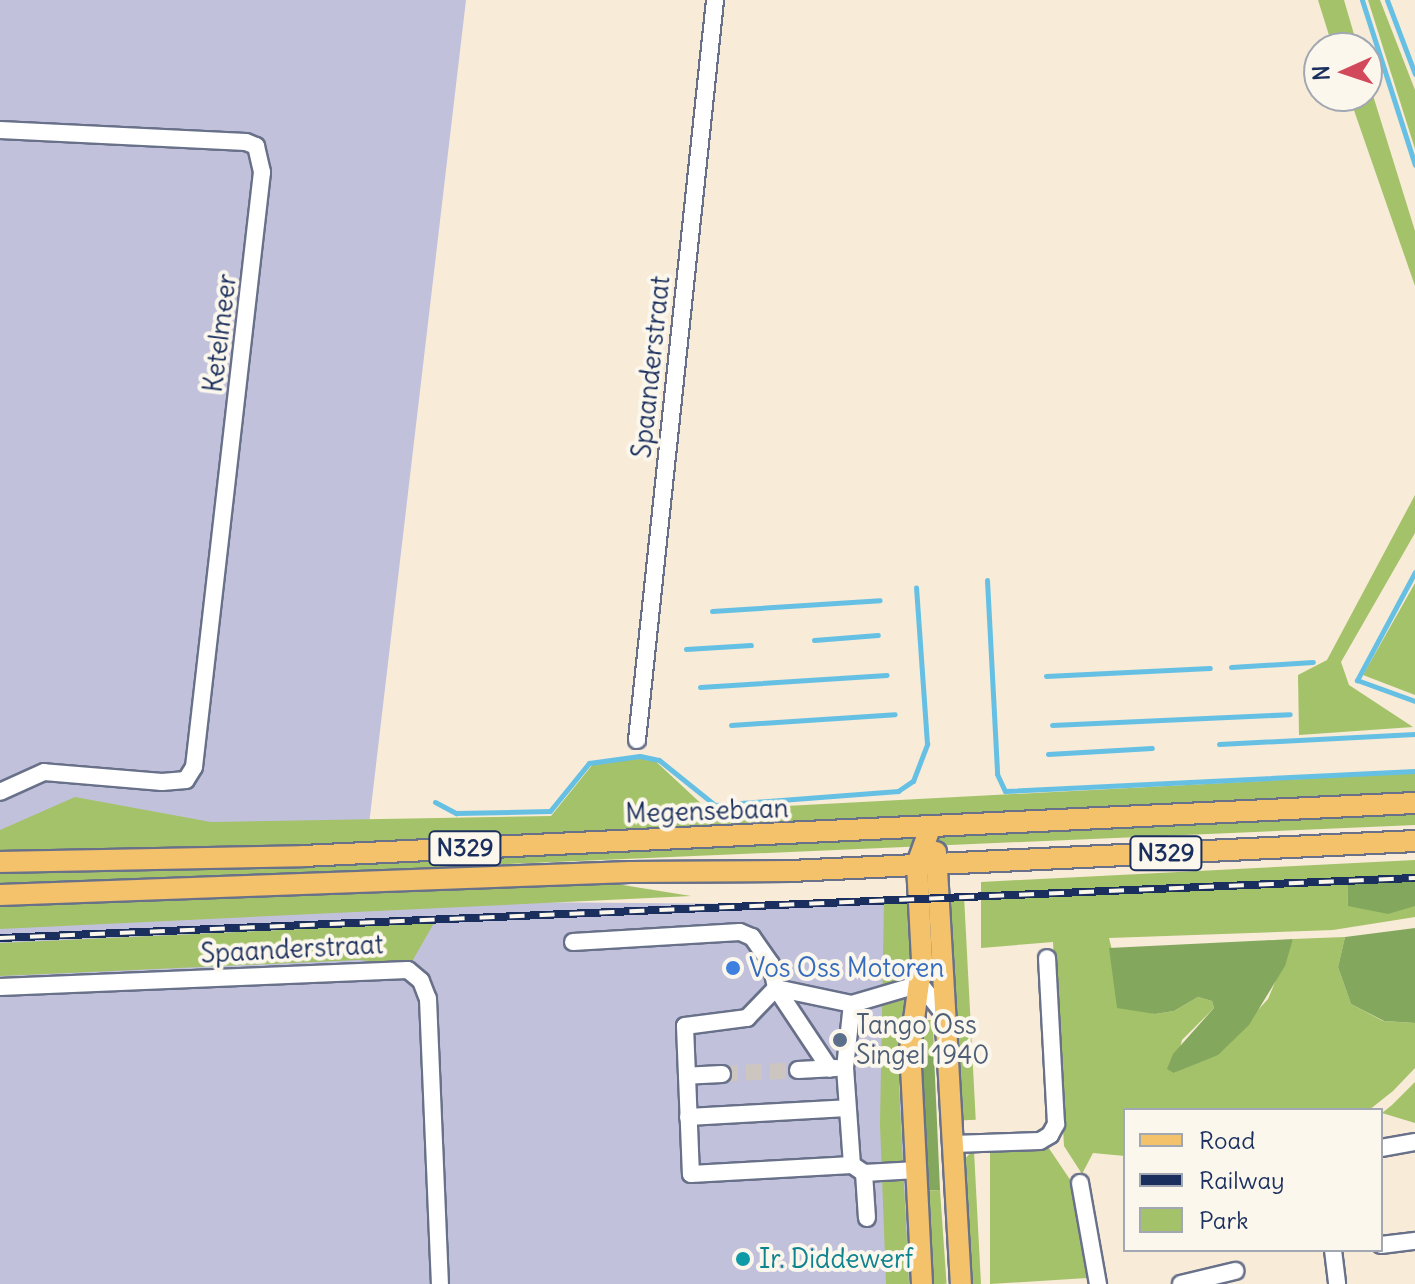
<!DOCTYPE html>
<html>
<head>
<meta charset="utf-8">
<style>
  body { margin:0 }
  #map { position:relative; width:1415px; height:1284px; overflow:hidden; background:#f8ebd8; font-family:Delius,sans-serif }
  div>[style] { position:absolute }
  .industrial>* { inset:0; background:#c2c1dc }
  .green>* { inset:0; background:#a4c269; transform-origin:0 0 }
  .forest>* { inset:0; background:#83a85d }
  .stream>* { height:5px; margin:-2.5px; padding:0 2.5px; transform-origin:2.5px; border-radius:2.5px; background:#66c0e4 }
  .minor-tunnel>* { height:16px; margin-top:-8px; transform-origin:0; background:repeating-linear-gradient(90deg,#ccc5c0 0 16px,transparent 0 24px) }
  .roads { filter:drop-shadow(2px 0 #687189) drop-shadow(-2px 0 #687189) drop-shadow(0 2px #687189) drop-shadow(0 -2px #687189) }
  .minor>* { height:16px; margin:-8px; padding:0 8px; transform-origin:8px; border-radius:8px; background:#fff }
  .major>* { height:20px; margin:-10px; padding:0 10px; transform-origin:10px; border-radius:10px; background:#f4c26a }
  .rail>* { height:8px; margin-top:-4px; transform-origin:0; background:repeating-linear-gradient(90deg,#fbf7ec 0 15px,#1b2f5e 0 30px); box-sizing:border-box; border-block:2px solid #1b2f5e }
  .dots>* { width:22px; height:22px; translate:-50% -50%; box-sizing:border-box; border:4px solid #fbf7ec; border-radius:50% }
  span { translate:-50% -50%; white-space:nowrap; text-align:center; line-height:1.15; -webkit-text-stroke:8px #fbf7ec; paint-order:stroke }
  .shield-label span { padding:2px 6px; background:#fbf7ec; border:2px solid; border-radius:6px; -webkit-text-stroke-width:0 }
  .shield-label { font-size:24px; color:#1b2f5e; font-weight:700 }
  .street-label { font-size:26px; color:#1b2f5e }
  .shop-label { font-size:26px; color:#366cbe }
  .left { translate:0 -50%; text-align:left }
  .service-label { font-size:26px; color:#4e5e75 }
  .culture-label { font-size:26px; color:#0d838f }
  .legend { position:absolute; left:1123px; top:1108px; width:260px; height:144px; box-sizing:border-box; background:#fbf7ec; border:2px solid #a1a7b3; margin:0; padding:10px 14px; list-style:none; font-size:24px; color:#1b2f5e }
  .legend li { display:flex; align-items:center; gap:16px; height:40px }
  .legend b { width:40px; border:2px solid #a1a7b3 }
  .north { position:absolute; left:1303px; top:32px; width:80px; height:80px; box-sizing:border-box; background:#fbf7ec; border:2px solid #a1a7b3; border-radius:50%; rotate:267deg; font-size:22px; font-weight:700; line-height:32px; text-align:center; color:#1b2f5e }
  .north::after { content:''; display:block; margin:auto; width:28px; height:36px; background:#d1495b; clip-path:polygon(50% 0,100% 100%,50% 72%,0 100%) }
</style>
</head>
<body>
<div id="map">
  <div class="industrial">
    <i style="clip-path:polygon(0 0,466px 0,360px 901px,914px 905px,923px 1284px,0 1284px)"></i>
  </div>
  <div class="green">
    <i style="clip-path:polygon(1318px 0,1344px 0,1358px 48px,1333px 48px)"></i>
    <i style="clip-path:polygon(1368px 0,1380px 0,1415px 90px,1415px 149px)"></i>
    <i style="clip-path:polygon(1367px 76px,1415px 231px,1415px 286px,1349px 96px,1367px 96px)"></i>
    <i style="clip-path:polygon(1415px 495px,1415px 533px,1341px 662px,1349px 685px,1413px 727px,1299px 735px,1298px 675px,1327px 660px)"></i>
    <i style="clip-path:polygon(1415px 583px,1415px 695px,1363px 675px)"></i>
    <i style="clip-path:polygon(651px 757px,708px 810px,1415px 773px,1415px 825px,0 886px,0 830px,75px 797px,211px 822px,551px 816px,593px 764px)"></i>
    <i style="clip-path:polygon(1415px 860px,1415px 874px,1347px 878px,1348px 906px,1415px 906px,1415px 917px,1333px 930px,1109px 938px,1126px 1006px,1155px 1014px,1174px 1011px,1198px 997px,1212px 1001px,1214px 1008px,1182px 1040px,1174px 1073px,1218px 1054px,1268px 999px,1293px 939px,1345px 937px,1338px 967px,1351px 1004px,1383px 1021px,1415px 1023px,1415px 1068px,1393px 1091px,1369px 1110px,1125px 1110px,1125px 1156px,1093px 1153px,1082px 1174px,1064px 1146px,1053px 942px,981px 948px,981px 882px)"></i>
    <i style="clip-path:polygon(604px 882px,691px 896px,0 929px,0 905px)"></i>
    <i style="left:964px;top:896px;width:224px;height:17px;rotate:87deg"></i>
    <i style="clip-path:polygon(909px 899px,911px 949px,899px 1087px,909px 1284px,886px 1284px,880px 1124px,884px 900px)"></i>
    <i style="clip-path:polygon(434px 923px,410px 965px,359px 960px,0 976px,0 943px)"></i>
    <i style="clip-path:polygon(923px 1020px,933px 1020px,934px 1055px,917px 1056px)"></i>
    <i style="clip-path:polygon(1415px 1082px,1415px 1123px,1382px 1113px,1392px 1105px)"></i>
    <i style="clip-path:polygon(1040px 1135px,1073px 1184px,1087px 1278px,990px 1284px,990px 1137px)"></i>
    <i style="clip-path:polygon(972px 1151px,974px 1151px,981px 1284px,970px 1284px,964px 1160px)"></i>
    <i style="left:940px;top:1190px;width:94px;height:21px;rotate:86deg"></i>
  </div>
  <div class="forest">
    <i style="clip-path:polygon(1415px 874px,1415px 906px,1388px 914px,1348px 906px,1347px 877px)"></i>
    <i style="clip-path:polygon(1415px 928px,1415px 1023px,1384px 1021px,1351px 1004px,1338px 967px,1345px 937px)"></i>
    <i style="clip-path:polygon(1293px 939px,1285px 966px,1249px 1025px,1218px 1055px,1174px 1073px,1167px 1069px,1173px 1054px,1214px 1008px,1212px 1001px,1198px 997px,1174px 1011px,1155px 1014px,1117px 1008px,1109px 948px)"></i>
    <i style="clip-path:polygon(934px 1055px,940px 1190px,919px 1191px,917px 1056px)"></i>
  </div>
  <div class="stream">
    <i style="left:1362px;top:0;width:173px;rotate:72.2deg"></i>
    <i style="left:1387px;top:0;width:79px;rotate:69.3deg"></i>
    <i style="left:1415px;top:572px;width:123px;rotate:118.2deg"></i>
    <i style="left:1357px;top:680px;width:62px;rotate:19.9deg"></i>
    <i style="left:987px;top:580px;width:194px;rotate:87deg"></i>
    <i style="left:997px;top:774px;width:19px;rotate:65deg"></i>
    <i style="left:1005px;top:791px;width:410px;rotate:-2.8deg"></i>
    <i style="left:712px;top:611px;width:168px;rotate:-3.7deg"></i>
    <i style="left:814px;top:640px;width:64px;rotate:-4.5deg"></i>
    <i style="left:686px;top:649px;width:65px;rotate:-3.5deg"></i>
    <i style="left:1231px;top:667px;width:82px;rotate:-3.5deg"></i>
    <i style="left:1046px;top:676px;width:164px;rotate:-2.8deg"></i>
    <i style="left:700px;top:687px;width:187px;rotate:-3.7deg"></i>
    <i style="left:731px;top:725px;width:164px;rotate:-3.8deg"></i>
    <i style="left:1052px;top:725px;width:238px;rotate:-2.6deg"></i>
    <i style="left:1219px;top:744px;width:196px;rotate:-2.9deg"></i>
    <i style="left:1048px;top:754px;width:104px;rotate:-3.3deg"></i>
    <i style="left:435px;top:802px;width:24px;rotate:28deg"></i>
    <i style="left:456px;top:813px;width:94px;rotate:-1.2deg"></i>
    <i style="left:550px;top:811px;width:62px;rotate:-50.9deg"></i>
    <i style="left:589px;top:763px;width:51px;rotate:-7.8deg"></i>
    <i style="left:640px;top:756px;width:19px;rotate:12deg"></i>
    <i style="left:659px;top:760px;width:72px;rotate:38.8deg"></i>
    <i style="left:715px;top:805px;width:184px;rotate:-4.4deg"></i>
    <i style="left:898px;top:791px;width:18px;rotate:-34deg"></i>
    <i style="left:913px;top:781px;width:40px;rotate:-69deg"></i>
    <i style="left:927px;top:744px;width:157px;rotate:-94deg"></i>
  </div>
  <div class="minor-tunnel">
    <i style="left:722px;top:1074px;width:76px;rotate:-3deg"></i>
  </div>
  <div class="roads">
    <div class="minor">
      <i style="left:0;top:130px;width:246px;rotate:2.8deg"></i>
      <i style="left:246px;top:142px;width:11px;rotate:22deg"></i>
      <i style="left:256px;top:146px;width:27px;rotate:77deg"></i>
      <i style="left:262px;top:172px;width:599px;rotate:96.52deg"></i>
      <i style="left:194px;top:767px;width:15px;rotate:122deg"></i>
      <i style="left:186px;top:780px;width:24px;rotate:175deg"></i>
      <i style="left:162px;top:782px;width:118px;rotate:-175.2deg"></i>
      <i style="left:44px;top:772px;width:48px;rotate:155.6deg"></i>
      <i style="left:637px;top:740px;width:744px;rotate:-83.98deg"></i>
      <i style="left:573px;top:942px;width:167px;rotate:-3.4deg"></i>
      <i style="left:740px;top:932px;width:13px;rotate:23deg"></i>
      <i style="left:752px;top:937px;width:33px;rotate:55deg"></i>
      <i style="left:771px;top:964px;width:25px;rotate:78deg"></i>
      <i style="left:776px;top:988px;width:97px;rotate:56.3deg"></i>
      <i style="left:0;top:987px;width:408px;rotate:-2.4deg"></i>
      <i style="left:408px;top:970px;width:17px;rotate:40deg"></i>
      <i style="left:421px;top:981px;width:19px;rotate:69deg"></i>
      <i style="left:428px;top:999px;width:285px;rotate:87.6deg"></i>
      <i style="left:798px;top:1070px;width:38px;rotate:-3deg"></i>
      <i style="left:722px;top:1074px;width:35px;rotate:177deg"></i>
      <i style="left:687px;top:1076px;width:98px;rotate:87.7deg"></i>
      <i style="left:691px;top:1174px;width:161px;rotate:-3.2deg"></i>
      <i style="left:687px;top:1076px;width:50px;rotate:-92.3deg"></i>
      <i style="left:685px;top:1026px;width:63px;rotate:-7.4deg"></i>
      <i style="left:747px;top:1018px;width:42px;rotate:-46deg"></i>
      <i style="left:776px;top:988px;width:78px;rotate:11.9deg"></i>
      <i style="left:688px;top:1117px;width:159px;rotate:-3.2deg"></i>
      <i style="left:953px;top:1144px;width:87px;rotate:-2deg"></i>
      <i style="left:1040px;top:1141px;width:12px;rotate:-31deg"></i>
      <i style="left:1050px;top:1135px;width:13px;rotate:-61deg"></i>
      <i style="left:1056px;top:1124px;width:166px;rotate:-93.1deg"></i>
      <i style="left:1381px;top:1148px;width:35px;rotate:-10deg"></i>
      <i style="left:917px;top:1170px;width:53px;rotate:176.8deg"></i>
      <i style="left:864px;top:1173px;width:14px;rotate:-146deg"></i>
      <i style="left:852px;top:1165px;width:97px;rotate:-94.1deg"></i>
      <i style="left:845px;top:1068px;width:64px;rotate:-83.8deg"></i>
      <i style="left:852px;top:1004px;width:71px;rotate:-16.4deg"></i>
      <i style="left:920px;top:984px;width:43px;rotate:51.5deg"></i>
      <i style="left:864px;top:1173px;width:45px;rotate:86.2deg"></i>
      <i style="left:1080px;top:1183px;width:103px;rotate:79.9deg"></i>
      <i style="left:1381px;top:1245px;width:34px;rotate:-7deg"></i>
      <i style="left:1333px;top:1250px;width:34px;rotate:83deg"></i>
      <i style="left:1181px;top:1284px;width:56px;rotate:-13.5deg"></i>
    </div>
    <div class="major">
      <i style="left:936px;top:852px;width:433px;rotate:86.7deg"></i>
      <i style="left:0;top:862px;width:303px;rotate:-1.1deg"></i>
      <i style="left:303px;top:856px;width:1113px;rotate:-2.73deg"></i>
      <i style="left:0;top:895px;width:630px;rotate:-2.09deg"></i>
      <i style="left:630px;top:872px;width:161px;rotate:-0.4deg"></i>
      <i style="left:791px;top:871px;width:625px;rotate:-2.75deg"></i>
      <i style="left:922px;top:1284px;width:235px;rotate:-92.9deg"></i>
      <i style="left:910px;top:1049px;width:90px;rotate:-82.3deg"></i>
      <i style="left:922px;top:960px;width:96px;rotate:-93deg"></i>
      <i style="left:917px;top:864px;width:37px;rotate:-70deg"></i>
    </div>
  </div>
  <div class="rail">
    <i style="left:0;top:938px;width:1416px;rotate:-2.43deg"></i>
  </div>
  <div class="dots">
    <i style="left:733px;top:968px;background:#3f7fe0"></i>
    <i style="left:840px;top:1040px;background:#5c6f8a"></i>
    <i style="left:743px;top:1259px;background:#0f9aa8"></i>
  </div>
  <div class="shield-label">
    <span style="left:465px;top:848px">N329</span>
    <span style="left:1166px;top:853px">N329</span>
  </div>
  <div class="street-label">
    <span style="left:220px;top:333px;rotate:-83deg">Ketelmeer</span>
    <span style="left:651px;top:367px;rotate:-84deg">Spaanderstraat</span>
    <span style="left:707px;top:811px;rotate:-2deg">Megensebaan</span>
    <span style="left:292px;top:949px;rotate:-3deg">Spaanderstraat</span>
  </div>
  <div class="shop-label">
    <span class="left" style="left:749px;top:968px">Vos Oss Motoren</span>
  </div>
  <div class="service-label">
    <span class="left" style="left:856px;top:1040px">Tango Oss<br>Singel 1940</span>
  </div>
  <div class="culture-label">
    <span class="left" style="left:759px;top:1259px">Ir. Diddewerf</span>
  </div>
  <ul class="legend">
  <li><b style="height:10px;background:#f4c26a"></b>Road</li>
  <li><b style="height:10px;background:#1b2f5e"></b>Railway</li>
  <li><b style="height:22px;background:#a4c269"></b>Park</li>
  </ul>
  <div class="north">N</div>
</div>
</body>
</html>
